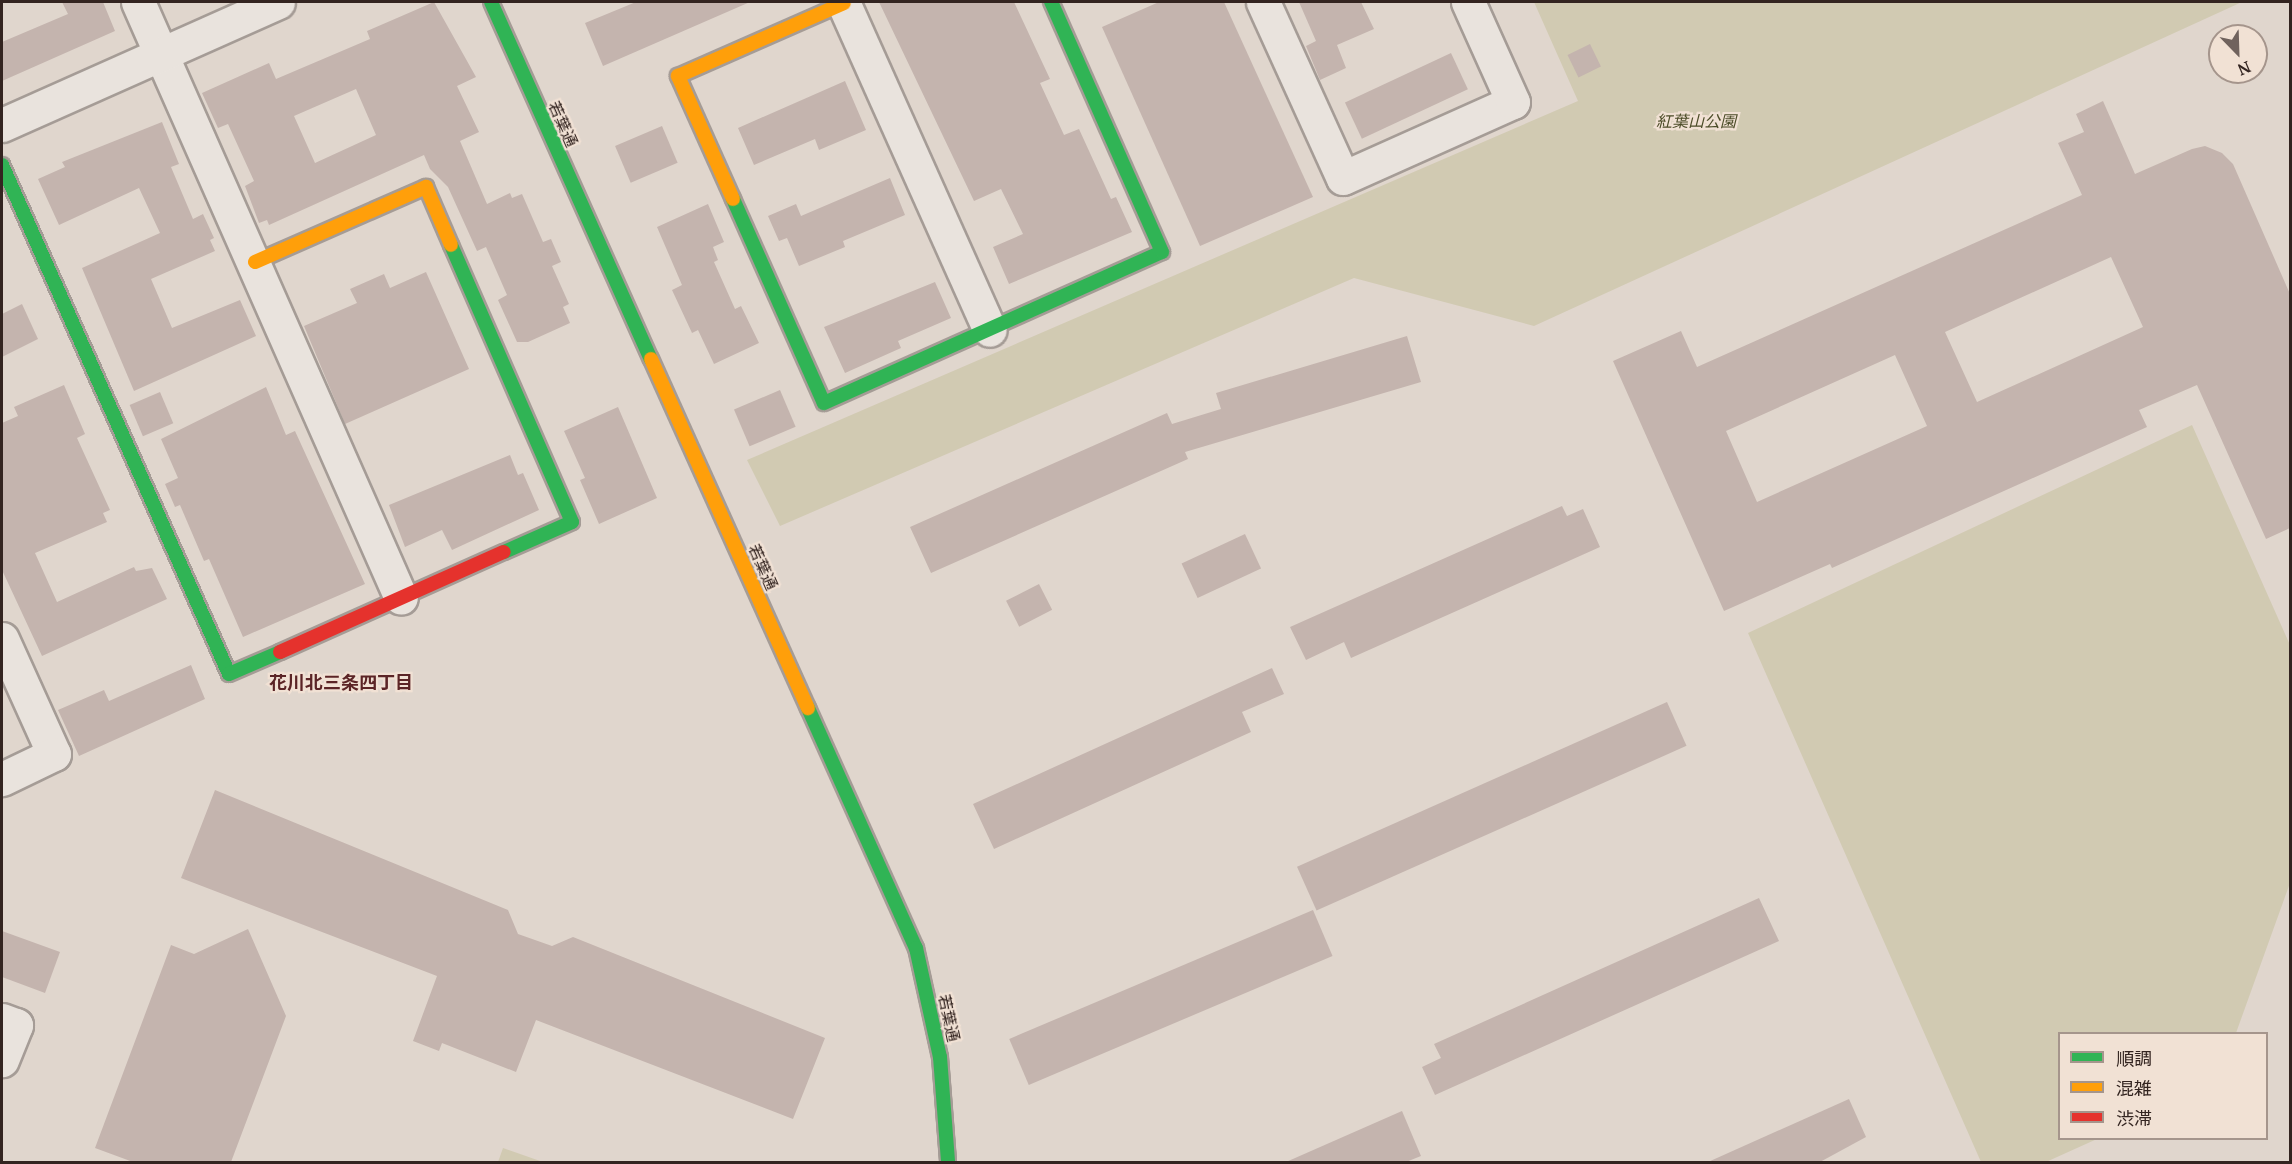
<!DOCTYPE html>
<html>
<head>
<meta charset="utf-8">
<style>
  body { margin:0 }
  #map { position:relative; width:2292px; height:1164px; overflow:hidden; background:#e0d6cd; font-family:"PT Serif","Noto Sans JP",serif }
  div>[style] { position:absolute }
  .green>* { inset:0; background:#d1cab2 }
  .building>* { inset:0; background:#c4b4ae; transform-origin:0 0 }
  .roads { filter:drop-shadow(2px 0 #a59c96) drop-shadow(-2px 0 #a59c96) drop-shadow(0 2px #a59c96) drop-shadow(0 -2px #a59c96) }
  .street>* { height:33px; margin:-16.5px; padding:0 16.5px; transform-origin:16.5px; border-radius:16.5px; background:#e9e3dd }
  .fast>* { height:14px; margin:-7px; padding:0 7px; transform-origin:7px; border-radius:7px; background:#30b455 }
  .slow>* { height:14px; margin:-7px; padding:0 7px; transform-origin:7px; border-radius:7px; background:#ff9f0a }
  .jam>* { height:14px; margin:-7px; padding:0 7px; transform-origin:7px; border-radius:7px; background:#e5322d }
  span { translate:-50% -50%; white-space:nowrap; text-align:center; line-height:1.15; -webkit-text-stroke:4.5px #f1e1d4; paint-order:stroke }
  .park-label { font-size:16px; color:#4d4d29; font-style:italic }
  .street-label { font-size:16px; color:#332420 }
  .neighbourhood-label { font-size:18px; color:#5b2426; font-weight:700 }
  .frame { position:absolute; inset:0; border:3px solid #332420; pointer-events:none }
  .legend { position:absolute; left:2058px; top:1032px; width:210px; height:108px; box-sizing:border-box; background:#f1e1d4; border:2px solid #a5958c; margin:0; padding:8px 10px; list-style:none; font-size:18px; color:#332420 }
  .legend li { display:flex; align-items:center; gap:12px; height:30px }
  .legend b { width:30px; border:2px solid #a5958c }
  .north { position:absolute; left:2208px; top:24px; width:60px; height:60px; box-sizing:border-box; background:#f1e1d4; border:2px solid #a5958c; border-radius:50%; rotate:157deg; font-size:16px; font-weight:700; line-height:24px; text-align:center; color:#332420 }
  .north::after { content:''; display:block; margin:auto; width:21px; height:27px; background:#70625d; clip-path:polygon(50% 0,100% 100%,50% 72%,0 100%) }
</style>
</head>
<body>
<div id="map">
  <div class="green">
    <i style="clip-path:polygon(1534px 2px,2242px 2px,1534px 326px,1354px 278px,780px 526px,747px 460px,1578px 101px)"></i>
    <i style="clip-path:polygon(2192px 425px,2290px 645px,2290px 883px,2236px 1033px,2060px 1034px,2060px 1138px,2097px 1139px,2046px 1162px,1981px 1162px,1748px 633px)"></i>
    <i style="clip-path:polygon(503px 1148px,543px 1162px,498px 1162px)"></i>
  </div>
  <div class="building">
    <i style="clip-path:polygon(62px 2px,103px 2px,115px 31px,2px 81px,2px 42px,68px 14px)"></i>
    <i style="clip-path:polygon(evenodd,434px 2px,476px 77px,457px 86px,479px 132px,460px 141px,487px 204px,510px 193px,512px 198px,522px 194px,543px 242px,551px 239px,561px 262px,552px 266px,569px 304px,563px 307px,570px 323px,528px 342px,517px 342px,498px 300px,507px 295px,486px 247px,477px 251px,448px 187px,430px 169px,424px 155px,269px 225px,267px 220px,259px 223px,245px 186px,254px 181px,228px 124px,218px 128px,202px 93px,269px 63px,276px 79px,370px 39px,367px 31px,434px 2px,356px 89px,376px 135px,315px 163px,294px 116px,356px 89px)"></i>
    <i style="clip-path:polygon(636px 2px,750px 2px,603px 66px,585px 23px)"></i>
    <i style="clip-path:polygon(879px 2px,1014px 2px,1050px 79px,1040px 83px,1064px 135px,1079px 129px,1111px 199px,1116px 197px,1132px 232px,1009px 284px,993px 247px,1023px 234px,1001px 189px,974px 201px)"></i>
    <i style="clip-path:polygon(1159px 2px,1224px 2px,1313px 197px,1200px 246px,1102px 27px)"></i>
    <i style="clip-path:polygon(1299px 2px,1361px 2px,1374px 29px,1337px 45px,1346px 68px,1320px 80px,1306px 46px,1316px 41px)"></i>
    <i style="left:1590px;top:44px;width:25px;height:25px;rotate:64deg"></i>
    <i style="left:1451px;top:53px;width:40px;height:117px;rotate:65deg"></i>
    <i style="clip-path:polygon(845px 81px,866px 130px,819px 150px,815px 139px,754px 165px,738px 128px)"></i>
    <i style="clip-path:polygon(evenodd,2103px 101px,2135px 174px,2192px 149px,2205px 146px,2222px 153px,2233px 164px,2290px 294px,2290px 528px,2266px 539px,2197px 385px,2139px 410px,2147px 427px,1832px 568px,1830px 564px,1724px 611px,1613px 361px,1681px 331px,1697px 367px,2082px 195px,2058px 143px,2084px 132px,2076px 114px,2103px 101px,2111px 257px,2143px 327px,1977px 402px,1945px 332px,2111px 257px,2103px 101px,1895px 355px,1927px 426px,1757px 502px,1726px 431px,1895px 355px)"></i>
    <i style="clip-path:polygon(162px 122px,179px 164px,171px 167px,193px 219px,203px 214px,214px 238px,210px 240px,215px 251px,151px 279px,172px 328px,240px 300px,256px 336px,134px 391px,82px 268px,160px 233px,139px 188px,59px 225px,38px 179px,65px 167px,62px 162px)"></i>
    <i style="left:662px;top:126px;width:40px;height:51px;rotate:67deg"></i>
    <i style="clip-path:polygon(890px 178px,905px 215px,843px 241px,845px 247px,799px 266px,787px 238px,779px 241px,768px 216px,796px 204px,801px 216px)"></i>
    <i style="clip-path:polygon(708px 204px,724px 242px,713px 247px,718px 260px,714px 262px,735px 309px,741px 306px,759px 343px,714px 364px,698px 330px,692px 333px,672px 290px,682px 285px,657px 227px)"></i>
    <i style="clip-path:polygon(426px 272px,469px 369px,345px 424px,304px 326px,357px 303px,350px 289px,384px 274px,390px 288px)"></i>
    <i style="clip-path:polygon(935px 282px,951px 318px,898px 341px,901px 348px,845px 373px,824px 327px)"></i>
    <i style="clip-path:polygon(22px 304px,38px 339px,2px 357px,2px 314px)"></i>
    <i style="clip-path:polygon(1407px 336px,1421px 382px,1185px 452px,1188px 459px,931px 573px,910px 527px,1167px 413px,1172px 424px,1221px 409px,1216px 393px)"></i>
    <i style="clip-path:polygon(64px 385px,85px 434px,77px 438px,110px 510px,103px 513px,107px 522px,35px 553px,57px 602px,134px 567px,136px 571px,152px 568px,167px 599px,42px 656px,2px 570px,2px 423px,18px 416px,14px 407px)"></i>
    <i style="clip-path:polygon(266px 387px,286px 435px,295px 431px,365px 584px,243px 637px,209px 559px,204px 561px,180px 505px,175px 507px,165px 484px,178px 478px,161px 439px)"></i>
    <i style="left:780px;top:390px;width:40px;height:50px;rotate:67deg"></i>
    <i style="left:160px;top:392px;width:34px;height:33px;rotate:67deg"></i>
    <i style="clip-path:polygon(618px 407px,657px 498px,599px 524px,580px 480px,585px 478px,564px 431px)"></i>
    <i style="clip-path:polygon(510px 455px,518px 475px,523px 473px,539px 510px,452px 550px,442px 530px,405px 547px,389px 505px)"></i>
    <i style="clip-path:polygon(1562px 506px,1567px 516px,1583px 509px,1600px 547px,1351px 658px,1344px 642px,1306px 660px,1290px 627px)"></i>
    <i style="left:1245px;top:534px;width:38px;height:70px;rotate:65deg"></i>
    <i style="left:1039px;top:584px;width:29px;height:37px;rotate:63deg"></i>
    <i style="clip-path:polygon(191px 665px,205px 699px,79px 756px,58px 710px,104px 690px,109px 701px)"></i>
    <i style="clip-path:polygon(1272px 668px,1284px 694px,1242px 712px,1251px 732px,994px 849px,973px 804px)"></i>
    <i style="left:1667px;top:702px;width:48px;height:405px;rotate:66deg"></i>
    <i style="clip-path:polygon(215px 790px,508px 910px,518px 934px,552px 946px,573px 937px,825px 1038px,793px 1119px,536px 1020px,516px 1072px,442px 1043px,439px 1051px,413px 1041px,437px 976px,181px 878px)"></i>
    <i style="clip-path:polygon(1759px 898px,1779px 941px,1435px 1095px,1422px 1067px,1441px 1058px,1434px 1044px)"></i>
    <i style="left:1313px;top:910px;width:50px;height:330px;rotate:67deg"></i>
    <i style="clip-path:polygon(248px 929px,286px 1016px,231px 1162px,133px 1162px,95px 1148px,171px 945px,194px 954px)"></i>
    <i style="clip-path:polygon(2px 931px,60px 952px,45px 993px,2px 977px)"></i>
    <i style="clip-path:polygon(1849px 1099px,1866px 1137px,1820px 1162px,1708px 1162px)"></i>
    <i style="clip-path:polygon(1402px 1111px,1421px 1156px,1406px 1162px,1286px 1162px)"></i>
  </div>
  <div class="roads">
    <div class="street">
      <i style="left:138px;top:2px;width:651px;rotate:66.19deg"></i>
      <i style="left:843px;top:2px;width:359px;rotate:65.9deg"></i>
      <i style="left:1263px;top:2px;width:193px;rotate:65.6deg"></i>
      <i style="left:1343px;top:178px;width:186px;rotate:-24.1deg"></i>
      <i style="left:1513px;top:102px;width:110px;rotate:-114.2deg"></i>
      <i style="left:2px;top:125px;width:302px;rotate:-24deg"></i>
      <i style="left:2px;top:639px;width:126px;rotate:65.7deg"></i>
      <i style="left:54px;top:754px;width:58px;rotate:154.3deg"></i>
      <i style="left:2px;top:1020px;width:15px;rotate:20deg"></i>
      <i style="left:16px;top:1025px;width:38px;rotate:112deg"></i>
    </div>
    <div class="fast">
      <i style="left:491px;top:2px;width:391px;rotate:65.9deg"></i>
      <i style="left:2px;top:165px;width:557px;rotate:65.96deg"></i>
      <i style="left:229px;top:674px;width:56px;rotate:-23.3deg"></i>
      <i style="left:733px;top:199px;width:223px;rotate:66deg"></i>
      <i style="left:824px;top:403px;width:370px;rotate:-24.1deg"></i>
      <i style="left:1162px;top:252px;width:274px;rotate:-113.9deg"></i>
      <i style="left:451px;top:245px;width:302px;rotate:66.4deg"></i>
      <i style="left:572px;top:522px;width:74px;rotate:156.2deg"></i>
      <i style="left:808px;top:708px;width:263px;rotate:65.8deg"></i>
      <i style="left:916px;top:948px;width:112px;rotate:77.6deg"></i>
      <i style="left:940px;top:1057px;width:105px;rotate:85.6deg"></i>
    </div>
    <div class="slow">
      <i style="left:733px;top:199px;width:135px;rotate:-114.1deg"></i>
      <i style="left:678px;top:76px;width:181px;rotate:-23.7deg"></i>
      <i style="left:255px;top:262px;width:187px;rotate:-23.7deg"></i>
      <i style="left:426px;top:187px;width:63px;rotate:66.7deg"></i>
      <i style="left:651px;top:359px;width:383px;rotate:65.8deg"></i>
    </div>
    <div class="jam">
      <i style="left:280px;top:652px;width:245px;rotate:-24.1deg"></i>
    </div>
  </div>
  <div class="park-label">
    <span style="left:1696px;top:121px">紅葉山公園</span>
  </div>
  <div class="street-label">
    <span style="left:563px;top:124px;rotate:66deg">若葉通</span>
    <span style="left:763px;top:567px;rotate:66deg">若葉通</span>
    <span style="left:949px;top:1018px;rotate:78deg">若葉通</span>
  </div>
  <div class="neighbourhood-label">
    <span style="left:341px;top:682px">花川北三条四丁目</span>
  </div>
  <div class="frame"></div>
  <ul class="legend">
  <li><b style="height:8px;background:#30b455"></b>順調</li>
  <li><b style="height:8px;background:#ff9f0a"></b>混雑</li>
  <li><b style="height:8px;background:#e5322d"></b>渋滞</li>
  </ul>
  <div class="north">N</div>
</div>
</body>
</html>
